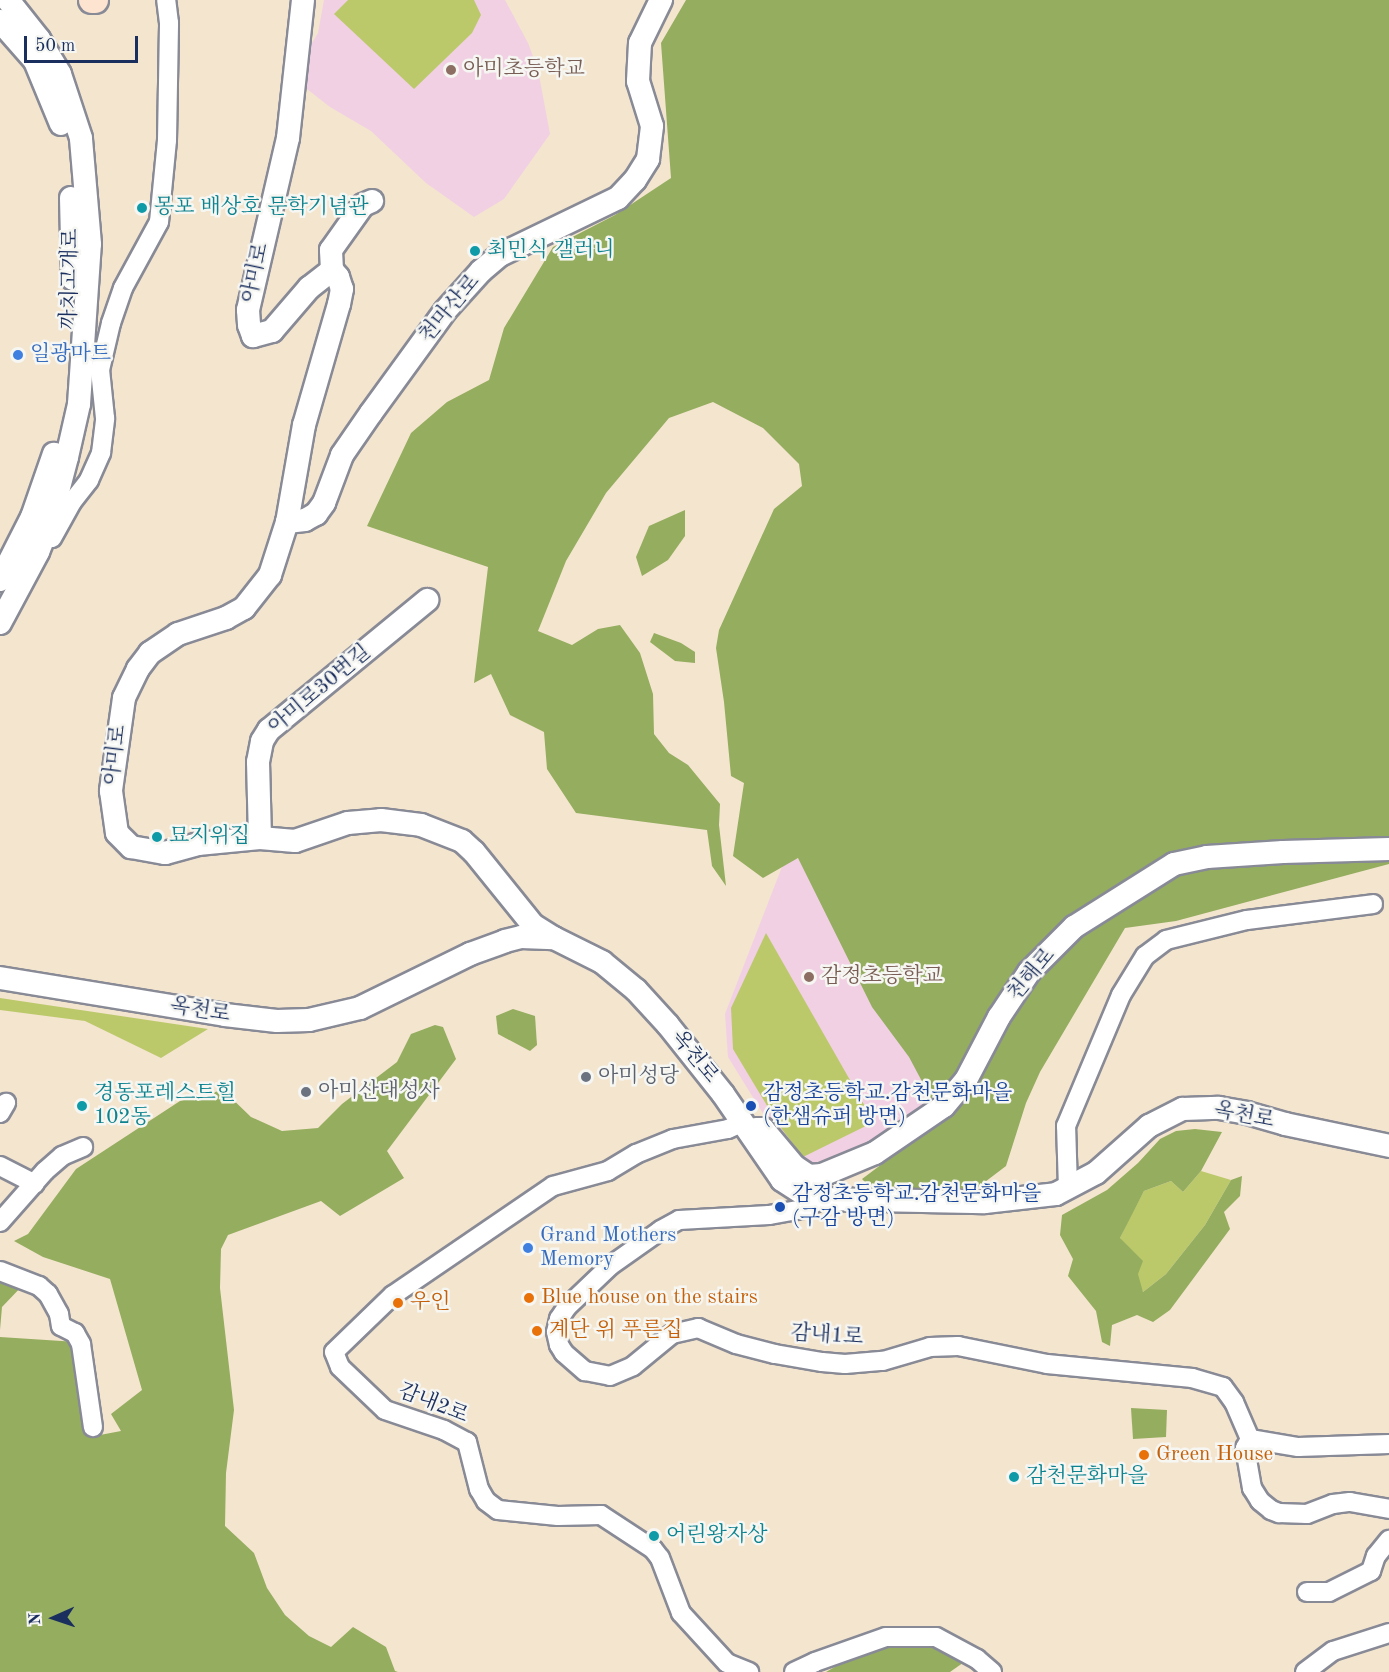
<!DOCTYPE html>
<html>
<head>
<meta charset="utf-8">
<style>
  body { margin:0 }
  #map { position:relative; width:1389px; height:1672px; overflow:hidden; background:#f4e5cf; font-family:"Old Standard TT","Noto Serif KR",serif }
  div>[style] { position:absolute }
  .built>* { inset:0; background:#f1d0e3 }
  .green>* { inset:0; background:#bcc96b }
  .forest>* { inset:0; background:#95ad5f }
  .roads { filter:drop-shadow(2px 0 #888a96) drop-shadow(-2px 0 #888a96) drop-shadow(0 2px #888a96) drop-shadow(0 -2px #888a96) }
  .minor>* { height:18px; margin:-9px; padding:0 9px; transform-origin:9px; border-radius:9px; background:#fff }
  .tertiary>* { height:22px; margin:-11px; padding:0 11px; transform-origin:11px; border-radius:11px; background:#fff }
  .secondary>* { height:26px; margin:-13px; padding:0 13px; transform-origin:13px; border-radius:13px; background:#fde4d1 }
  .dots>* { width:16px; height:16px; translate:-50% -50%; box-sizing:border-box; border:3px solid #f6f6f2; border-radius:50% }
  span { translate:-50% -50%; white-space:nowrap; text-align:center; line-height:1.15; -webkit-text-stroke:5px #f6f6f2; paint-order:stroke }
  .education-label { font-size:21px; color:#785e54 }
  .left { translate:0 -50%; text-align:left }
  .culture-label { font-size:21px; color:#0d838f }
  .street-label { font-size:21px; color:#1b2f5e }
  .shop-label { font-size:21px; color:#366cbe }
  .worship-label { font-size:21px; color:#5b616d }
  .transit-label { font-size:21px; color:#164399 }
  .food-label { font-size:21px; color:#c56008 }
  .north { position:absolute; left:24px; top:1588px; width:60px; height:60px; -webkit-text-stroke:4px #f6f6f2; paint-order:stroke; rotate:267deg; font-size:16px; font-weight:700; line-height:24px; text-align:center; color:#1b2f5e }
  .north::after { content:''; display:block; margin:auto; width:21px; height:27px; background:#1b2f5e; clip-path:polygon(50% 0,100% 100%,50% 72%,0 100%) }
  .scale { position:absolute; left:24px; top:36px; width:114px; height:27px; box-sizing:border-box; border:3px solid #1b2f5e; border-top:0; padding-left:8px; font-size:18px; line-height:21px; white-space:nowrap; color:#1b2f5e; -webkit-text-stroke:4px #f6f6f2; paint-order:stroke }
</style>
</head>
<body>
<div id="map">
  <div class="built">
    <i style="clip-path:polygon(324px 0,505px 0,528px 43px,538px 70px,550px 134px,504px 199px,474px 217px,426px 183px,371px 131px,330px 107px,307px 89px,301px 79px,304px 56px,318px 33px)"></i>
    <i style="clip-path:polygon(785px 859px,802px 859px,909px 1037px,932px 1100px,867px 1145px,808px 1165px,777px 1136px,728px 1057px,725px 1014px)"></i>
  </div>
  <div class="green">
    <i style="clip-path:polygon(348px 0,474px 0,481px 15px,472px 33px,414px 89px,334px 14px)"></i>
    <i style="clip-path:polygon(766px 933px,874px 1122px,803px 1157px,778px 1124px,733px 1049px,731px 1008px)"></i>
    <i style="clip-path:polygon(0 998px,208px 1029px,161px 1058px,85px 1021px,0 1010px)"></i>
    <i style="clip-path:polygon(1201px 1171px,1231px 1180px,1205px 1225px,1166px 1274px,1143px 1292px,1120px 1238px,1130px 1217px,1144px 1191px,1171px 1181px,1183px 1192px)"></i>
  </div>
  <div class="forest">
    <i style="clip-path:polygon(686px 0,1389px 0,1389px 864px,1176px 921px,1125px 928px,1040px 1072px,1026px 1103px,1006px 1166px,977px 1188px,931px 1190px,867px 1184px,862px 1179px,942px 1119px,909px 1057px,872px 1007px,798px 858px,763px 878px,733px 856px,744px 783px,731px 776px,724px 702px,716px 648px,719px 630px,774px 509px,802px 486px,799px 464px,763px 428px,713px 402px,669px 418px,606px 493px,566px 561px,538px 631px,572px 645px,598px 629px,620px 625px,640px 653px,653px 694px,654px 734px,669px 753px,688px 765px,720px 804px,719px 825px,726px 886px,712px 866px,707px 830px,576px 813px,547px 769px,544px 732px,510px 715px,491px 674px,474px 683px,488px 567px,367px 526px,411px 433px,447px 402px,489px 380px,504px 328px,553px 247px,615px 215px,671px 178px,661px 43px)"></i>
    <i style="clip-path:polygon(685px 510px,685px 536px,668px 560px,642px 576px,636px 557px,649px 526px)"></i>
    <i style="clip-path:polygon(654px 633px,681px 643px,695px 652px,695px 663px,675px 661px,650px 642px)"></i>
    <i style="clip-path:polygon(513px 1009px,535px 1016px,537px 1045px,530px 1051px,498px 1034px,496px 1016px)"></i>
    <i style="clip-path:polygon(435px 1025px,443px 1027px,456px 1059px,387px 1151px,404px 1178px,340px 1216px,321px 1201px,228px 1235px,221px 1249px,220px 1288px,234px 1410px,226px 1473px,225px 1526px,254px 1553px,267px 1588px,285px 1615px,309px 1636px,331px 1647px,353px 1627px,386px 1647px,395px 1671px,398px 1672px,0 1672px,0 1337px,77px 1342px,88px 1422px,100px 1435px,121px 1431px,111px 1414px,142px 1390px,110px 1279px,43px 1257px,14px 1241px,28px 1234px,76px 1169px,180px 1101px,223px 1090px,251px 1117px,282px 1131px,318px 1128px,342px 1104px,397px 1062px,411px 1034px)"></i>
    <i style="clip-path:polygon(1195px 1129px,1222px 1132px,1201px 1171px,1183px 1192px,1171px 1181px,1144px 1191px,1120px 1238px,1143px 1261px,1138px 1274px,1143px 1292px,1166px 1274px,1205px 1225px,1231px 1180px,1242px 1176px,1240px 1196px,1224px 1212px,1230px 1229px,1170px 1310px,1153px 1322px,1137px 1315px,1112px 1325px,1110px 1346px,1102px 1342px,1096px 1311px,1068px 1276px,1073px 1259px,1060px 1235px,1062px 1215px,1107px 1190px,1138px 1163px,1160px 1139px,1176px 1131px)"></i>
    <i style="clip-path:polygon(0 1275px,24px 1284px,2px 1307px,0 1330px)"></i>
    <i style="clip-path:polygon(1131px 1408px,1167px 1410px,1166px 1437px,1133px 1439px)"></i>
    <i style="clip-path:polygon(926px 1643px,967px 1660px,950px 1672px,826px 1672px,845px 1661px,888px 1645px)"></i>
  </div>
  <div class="roads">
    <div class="minor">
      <i style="left:52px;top:538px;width:41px;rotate:-60.9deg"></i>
      <i style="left:72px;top:502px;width:28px;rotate:-52deg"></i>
      <i style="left:89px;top:480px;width:30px;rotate:-66deg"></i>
      <i style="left:101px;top:453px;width:35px;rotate:-83deg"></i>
      <i style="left:105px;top:418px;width:48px;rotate:-95.9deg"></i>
      <i style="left:100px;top:370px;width:48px;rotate:-76.8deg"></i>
      <i style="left:111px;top:323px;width:37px;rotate:-71deg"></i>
      <i style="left:123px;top:288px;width:75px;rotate:-61.4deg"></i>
      <i style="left:159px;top:222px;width:82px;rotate:-84.4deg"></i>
      <i style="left:167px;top:140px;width:117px;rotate:-89deg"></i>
      <i style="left:169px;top:23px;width:23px;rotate:-97deg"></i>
      <i style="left:0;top:1113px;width:12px;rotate:-59deg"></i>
      <i style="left:741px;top:1123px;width:14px;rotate:155deg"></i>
      <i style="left:728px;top:1129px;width:56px;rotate:169.7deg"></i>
      <i style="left:673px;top:1139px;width:40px;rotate:158deg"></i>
      <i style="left:636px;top:1154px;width:33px;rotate:149deg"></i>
      <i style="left:608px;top:1171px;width:57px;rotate:164.7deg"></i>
      <i style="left:553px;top:1186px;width:194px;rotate:145.7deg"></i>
      <i style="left:393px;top:1295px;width:82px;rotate:136deg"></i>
      <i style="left:334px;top:1352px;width:16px;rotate:68deg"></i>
      <i style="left:340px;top:1367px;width:62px;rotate:43.7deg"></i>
      <i style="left:385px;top:1410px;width:62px;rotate:18.7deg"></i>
      <i style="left:444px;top:1430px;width:26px;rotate:28deg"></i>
      <i style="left:467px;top:1442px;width:49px;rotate:75.7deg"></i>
      <i style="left:479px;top:1489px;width:14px;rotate:60deg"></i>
      <i style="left:486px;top:1501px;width:15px;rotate:37deg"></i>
      <i style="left:498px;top:1510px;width:60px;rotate:5.7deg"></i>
      <i style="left:558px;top:1516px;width:43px;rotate:-1.3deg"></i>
      <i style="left:601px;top:1515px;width:62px;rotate:33.2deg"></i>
      <i style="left:653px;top:1549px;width:11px;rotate:52deg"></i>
      <i style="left:660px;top:1558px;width:59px;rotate:69.1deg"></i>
      <i style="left:681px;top:1613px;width:68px;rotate:47.4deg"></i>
      <i style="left:727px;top:1663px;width:24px;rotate:22deg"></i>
      <i style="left:0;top:1166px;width:39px;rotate:27deg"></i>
      <i style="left:1068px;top:1188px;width:62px;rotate:-91.8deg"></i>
      <i style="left:1066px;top:1126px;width:142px;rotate:-67.2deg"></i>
      <i style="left:1121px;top:995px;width:46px;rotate:-58.4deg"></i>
      <i style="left:1145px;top:956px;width:26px;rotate:-37deg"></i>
      <i style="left:1166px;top:940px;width:83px;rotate:-13.9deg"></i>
      <i style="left:1247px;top:920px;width:127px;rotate:-7.2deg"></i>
      <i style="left:822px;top:1199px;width:21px;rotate:152deg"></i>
      <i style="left:803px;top:1209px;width:35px;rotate:170deg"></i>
      <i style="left:769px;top:1215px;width:90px;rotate:176.8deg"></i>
      <i style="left:679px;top:1220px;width:21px;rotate:151deg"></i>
      <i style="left:661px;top:1230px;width:62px;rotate:144.8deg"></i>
      <i style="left:610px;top:1266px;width:59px;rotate:136.4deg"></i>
      <i style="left:567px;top:1307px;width:14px;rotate:124deg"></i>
      <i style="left:559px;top:1319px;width:13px;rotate:103deg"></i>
      <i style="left:556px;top:1332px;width:13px;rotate:77deg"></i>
      <i style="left:559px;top:1345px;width:9px;rotate:58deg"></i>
      <i style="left:564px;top:1353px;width:28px;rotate:41deg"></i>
      <i style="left:585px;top:1371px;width:25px;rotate:11deg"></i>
      <i style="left:610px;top:1376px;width:25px;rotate:-23deg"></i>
      <i style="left:633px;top:1366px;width:50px;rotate:-39.4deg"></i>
      <i style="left:672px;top:1334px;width:27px;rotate:-13deg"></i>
      <i style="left:698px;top:1328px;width:41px;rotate:22.8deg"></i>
      <i style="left:736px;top:1344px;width:40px;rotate:14.4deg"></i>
      <i style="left:775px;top:1354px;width:48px;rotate:9.7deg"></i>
      <i style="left:822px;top:1362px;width:23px;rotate:5deg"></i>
      <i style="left:845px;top:1364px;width:38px;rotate:-5deg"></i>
      <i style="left:883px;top:1361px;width:49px;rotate:-16.6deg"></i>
      <i style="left:930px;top:1347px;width:28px;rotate:-2deg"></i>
      <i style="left:958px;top:1346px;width:91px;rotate:11.4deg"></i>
      <i style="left:1047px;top:1364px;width:146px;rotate:5.5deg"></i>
      <i style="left:1192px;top:1378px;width:32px;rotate:16deg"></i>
      <i style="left:1223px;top:1387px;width:19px;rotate:54deg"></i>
      <i style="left:1234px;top:1402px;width:40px;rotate:66.6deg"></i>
      <i style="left:1250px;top:1439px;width:10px;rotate:119deg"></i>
      <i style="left:1245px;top:1448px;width:41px;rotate:80.1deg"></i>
      <i style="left:1252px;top:1488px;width:15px;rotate:58deg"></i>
      <i style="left:1260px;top:1501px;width:14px;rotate:39deg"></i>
      <i style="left:1271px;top:1510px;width:9px;rotate:21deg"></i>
      <i style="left:1279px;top:1513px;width:28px;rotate:2deg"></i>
      <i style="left:1307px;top:1514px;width:28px;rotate:-21deg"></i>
      <i style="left:1333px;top:1504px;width:17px;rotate:-7deg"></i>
      <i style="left:1350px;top:1502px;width:40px;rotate:10deg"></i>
      <i style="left:0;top:1222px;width:68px;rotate:-48.6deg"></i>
      <i style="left:45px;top:1171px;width:23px;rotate:-41deg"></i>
      <i style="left:62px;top:1156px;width:23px;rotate:-23deg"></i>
      <i style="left:0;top:1271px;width:42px;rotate:21deg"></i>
      <i style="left:39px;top:1286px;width:12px;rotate:42deg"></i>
      <i style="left:48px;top:1294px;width:23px;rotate:61deg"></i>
      <i style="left:59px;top:1314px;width:12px;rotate:81deg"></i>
      <i style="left:61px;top:1326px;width:16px;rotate:27deg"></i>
      <i style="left:75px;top:1333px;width:13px;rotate:61deg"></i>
      <i style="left:81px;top:1344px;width:84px;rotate:81.8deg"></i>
      <i style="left:1250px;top:1439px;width:49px;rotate:9.5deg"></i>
      <i style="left:1298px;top:1447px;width:91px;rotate:-1.9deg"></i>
      <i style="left:1307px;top:1592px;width:22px"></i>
      <i style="left:1329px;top:1592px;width:47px;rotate:-26.6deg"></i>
      <i style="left:1371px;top:1571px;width:16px;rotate:-72deg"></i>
      <i style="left:1376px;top:1556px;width:21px;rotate:-51deg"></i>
      <i style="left:794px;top:1672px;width:23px;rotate:-25deg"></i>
      <i style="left:815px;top:1662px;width:75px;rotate:-19.4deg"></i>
      <i style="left:886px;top:1637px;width:50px"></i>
      <i style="left:936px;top:1637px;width:47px;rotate:28.2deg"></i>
      <i style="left:977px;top:1659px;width:20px;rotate:41deg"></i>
      <i style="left:1305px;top:1672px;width:35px;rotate:-37deg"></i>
      <i style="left:1333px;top:1651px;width:59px;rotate:-17.8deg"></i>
    </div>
    <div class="tertiary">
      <i style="left:303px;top:0;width:139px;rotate:96.2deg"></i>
      <i style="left:288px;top:138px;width:177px;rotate:103.1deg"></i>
      <i style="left:248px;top:310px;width:15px;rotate:86deg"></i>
      <i style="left:249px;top:325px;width:12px;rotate:70deg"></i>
      <i style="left:253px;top:336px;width:20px;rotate:-15deg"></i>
      <i style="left:272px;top:331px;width:57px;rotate:-49.3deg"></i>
      <i style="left:309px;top:288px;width:29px;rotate:-38deg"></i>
      <i style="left:332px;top:270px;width:9px;rotate:49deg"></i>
      <i style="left:338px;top:277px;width:13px;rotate:72deg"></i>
      <i style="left:342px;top:289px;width:15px;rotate:101deg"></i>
      <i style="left:339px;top:304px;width:126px;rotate:106.1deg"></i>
      <i style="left:304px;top:425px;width:98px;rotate:99.9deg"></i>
      <i style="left:287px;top:522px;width:56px;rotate:107.8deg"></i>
      <i style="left:270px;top:575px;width:42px;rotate:128.2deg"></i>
      <i style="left:244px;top:608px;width:21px;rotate:151deg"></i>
      <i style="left:226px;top:618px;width:51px;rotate:161.6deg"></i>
      <i style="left:178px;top:634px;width:34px;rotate:146deg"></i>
      <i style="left:150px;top:653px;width:20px;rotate:127deg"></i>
      <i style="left:138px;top:669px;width:32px;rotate:116deg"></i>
      <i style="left:124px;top:698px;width:94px;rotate:98deg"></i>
      <i style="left:111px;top:791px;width:42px;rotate:81.9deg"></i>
      <i style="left:117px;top:833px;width:20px;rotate:45deg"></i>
      <i style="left:131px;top:847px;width:35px;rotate:10deg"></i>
      <i style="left:165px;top:853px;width:34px;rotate:-15deg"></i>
      <i style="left:198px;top:844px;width:62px;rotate:-5.5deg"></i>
      <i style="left:260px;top:838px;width:35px;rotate:5deg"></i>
      <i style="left:295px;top:841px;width:56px;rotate:-18.8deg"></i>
      <i style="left:348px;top:823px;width:33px;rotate:-5deg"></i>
      <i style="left:381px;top:820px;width:40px;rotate:7.1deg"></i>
      <i style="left:421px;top:825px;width:44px;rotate:21.3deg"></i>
      <i style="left:462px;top:841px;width:16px;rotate:43deg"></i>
      <i style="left:474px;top:852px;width:94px;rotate:51.1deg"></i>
      <i style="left:533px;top:925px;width:25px;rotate:32deg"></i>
      <i style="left:0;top:21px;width:53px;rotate:48.8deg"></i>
      <i style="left:35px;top:61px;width:68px;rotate:67.6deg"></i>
      <i style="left:71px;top:198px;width:81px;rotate:88.6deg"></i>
      <i style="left:332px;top:270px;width:20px;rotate:-93deg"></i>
      <i style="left:331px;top:250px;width:55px;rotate:-54.6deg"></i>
      <i style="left:363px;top:205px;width:10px;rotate:-24deg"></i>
      <i style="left:287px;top:522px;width:18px;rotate:-6deg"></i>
      <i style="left:305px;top:520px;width:13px;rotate:-29deg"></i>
      <i style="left:316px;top:514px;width:14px;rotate:-54deg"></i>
      <i style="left:324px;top:503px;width:51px;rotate:-69.4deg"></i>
      <i style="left:342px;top:455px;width:51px;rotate:-55.4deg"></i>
      <i style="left:371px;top:413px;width:126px;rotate:-54deg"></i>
      <i style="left:445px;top:311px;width:54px;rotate:-48deg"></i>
      <i style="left:481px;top:271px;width:25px;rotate:-40deg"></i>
      <i style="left:500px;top:255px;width:131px;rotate:-25.8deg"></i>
      <i style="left:618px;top:198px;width:25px;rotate:-47deg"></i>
      <i style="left:635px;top:180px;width:25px;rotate:-58deg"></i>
      <i style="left:648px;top:159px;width:33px;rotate:-83deg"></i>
      <i style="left:652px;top:126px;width:47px;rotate:-107.3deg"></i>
      <i style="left:638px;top:81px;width:38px;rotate:-87deg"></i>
      <i style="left:640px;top:43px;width:48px;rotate:-64deg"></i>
      <i style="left:0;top:580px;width:71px;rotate:-63.1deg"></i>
      <i style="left:32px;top:517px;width:67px;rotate:-70.8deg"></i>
      <i style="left:0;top:623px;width:81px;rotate:-61.8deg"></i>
      <i style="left:38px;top:552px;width:32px;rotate:-68deg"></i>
      <i style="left:50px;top:522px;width:67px;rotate:-75.3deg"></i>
      <i style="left:67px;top:457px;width:54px;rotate:-77.2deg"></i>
      <i style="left:79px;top:404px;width:160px;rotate:-86.1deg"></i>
      <i style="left:90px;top:244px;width:106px;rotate:-94.9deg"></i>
      <i style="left:81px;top:138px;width:67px;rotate:-108.2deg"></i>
      <i style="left:60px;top:74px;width:41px;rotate:-121deg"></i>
      <i style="left:39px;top:39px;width:50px;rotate:-128.5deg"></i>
      <i style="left:260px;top:838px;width:76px;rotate:-91.5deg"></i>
      <i style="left:258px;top:762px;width:21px;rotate:-79deg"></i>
      <i style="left:262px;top:741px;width:13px;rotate:-58deg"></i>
      <i style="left:269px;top:730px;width:205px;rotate:-39.4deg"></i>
      <i style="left:0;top:978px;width:228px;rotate:9.3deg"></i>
      <i style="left:225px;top:1015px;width:52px;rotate:6.6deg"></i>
      <i style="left:277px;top:1021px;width:32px;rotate:-2deg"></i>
      <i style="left:309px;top:1020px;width:52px;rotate:-13.2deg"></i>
      <i style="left:360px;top:1008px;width:123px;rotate:-26.1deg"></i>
      <i style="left:470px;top:954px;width:37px;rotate:-20deg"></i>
      <i style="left:505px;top:941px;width:16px;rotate:-14deg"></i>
      <i style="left:521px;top:937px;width:33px;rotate:2deg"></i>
      <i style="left:554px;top:938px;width:54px;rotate:26.6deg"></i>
      <i style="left:602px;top:962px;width:44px;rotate:39.5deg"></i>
      <i style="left:636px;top:990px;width:47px;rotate:47.6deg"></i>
      <i style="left:668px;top:1025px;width:88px;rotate:51.4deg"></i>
      <i style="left:723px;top:1094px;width:104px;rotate:55.5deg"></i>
      <i style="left:782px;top:1180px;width:30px;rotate:33deg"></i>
      <i style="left:807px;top:1196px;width:15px;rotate:11deg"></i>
      <i style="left:822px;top:1199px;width:163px;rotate:1.1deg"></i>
      <i style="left:985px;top:1202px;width:71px;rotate:-6.4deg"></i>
      <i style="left:1056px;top:1194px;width:45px;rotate:-27.7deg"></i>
      <i style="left:1096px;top:1173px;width:71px;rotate:-41.6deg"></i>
      <i style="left:1149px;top:1126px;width:38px;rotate:-27deg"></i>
      <i style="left:1183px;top:1109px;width:36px;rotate:-2deg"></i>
      <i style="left:1219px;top:1108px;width:28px;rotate:10deg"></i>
      <i style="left:1247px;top:1113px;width:40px;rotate:16deg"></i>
      <i style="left:1285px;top:1124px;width:106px;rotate:11.9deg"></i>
      <i style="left:756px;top:1129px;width:7px"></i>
      <i style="left:763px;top:1129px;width:48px;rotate:50deg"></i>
      <i style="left:794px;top:1166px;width:18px;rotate:34deg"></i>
      <i style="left:809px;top:1176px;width:13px;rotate:-4deg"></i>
      <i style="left:822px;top:1175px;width:57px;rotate:-22.5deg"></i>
      <i style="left:875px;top:1153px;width:83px;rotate:-34.3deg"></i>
      <i style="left:944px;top:1106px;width:34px;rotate:-50deg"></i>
      <i style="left:966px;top:1080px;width:71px;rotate:-62.4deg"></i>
      <i style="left:999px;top:1017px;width:54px;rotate:-56.3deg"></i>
      <i style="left:1029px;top:972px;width:64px;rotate:-45deg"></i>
      <i style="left:1074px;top:927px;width:118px;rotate:-32.2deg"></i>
      <i style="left:1174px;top:864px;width:34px;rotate:-12deg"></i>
      <i style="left:1207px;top:857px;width:76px;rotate:-3.8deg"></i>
      <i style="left:1283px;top:852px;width:106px;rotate:-1.6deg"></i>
    </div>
    <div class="secondary">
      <i style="left:92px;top:0;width:3px"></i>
    </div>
  </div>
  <div class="dots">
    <i style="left:451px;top:70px;background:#8d6e63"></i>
    <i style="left:142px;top:208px;background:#0f9aa8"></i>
    <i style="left:475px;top:251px;background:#0f9aa8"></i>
    <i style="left:18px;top:355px;background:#3f7fe0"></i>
    <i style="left:157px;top:837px;background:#0f9aa8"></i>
    <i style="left:809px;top:977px;background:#8d6e63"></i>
    <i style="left:586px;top:1077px;background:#6b7280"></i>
    <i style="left:306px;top:1092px;background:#6b7280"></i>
    <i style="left:82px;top:1106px;background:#0f9aa8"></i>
    <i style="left:751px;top:1106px;background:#1a4fb4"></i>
    <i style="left:780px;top:1207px;background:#1a4fb4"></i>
    <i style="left:528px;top:1248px;background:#3f7fe0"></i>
    <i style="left:529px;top:1298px;background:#e8710a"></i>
    <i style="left:398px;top:1303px;background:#e8710a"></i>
    <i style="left:537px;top:1331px;background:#e8710a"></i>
    <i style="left:1144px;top:1455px;background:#e8710a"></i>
    <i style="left:1014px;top:1477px;background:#0f9aa8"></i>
    <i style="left:654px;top:1536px;background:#0f9aa8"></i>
  </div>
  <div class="education-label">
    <span class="left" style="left:463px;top:70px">아미초등학교</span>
    <span class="left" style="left:821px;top:977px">감정초등학교</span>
  </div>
  <div class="culture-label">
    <span class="left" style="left:154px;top:208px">몽포 배상호 문학기념관</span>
    <span class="left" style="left:487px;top:251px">최민식 갤러니</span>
    <span class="left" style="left:169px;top:837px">묘지위집</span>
    <span class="left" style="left:94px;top:1106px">경동포레스트힐<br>102동</span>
    <span class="left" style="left:1026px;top:1477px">감천문화마을</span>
    <span class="left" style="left:666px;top:1536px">어린왕자상</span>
  </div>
  <div class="street-label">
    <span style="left:256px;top:273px;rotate:-78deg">아미로</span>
    <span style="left:71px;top:279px;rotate:-89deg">까치고개로</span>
    <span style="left:450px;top:309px;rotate:-50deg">천마산로</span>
    <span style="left:320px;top:690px;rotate:-40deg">아미로30번길</span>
    <span style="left:116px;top:755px;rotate:-83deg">아미로</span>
    <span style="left:1032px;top:975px;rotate:-50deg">천해로</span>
    <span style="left:200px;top:1011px;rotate:9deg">옥천로</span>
    <span style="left:694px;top:1057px;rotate:51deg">옥천로</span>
    <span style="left:1244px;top:1116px;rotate:11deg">옥천로</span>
    <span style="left:827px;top:1336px;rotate:4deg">감내1로</span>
    <span style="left:433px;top:1404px;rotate:22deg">감내2로</span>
  </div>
  <div class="shop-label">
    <span class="left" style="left:30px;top:355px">일광마트</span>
    <span class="left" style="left:540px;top:1248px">Grand Mothers<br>Memory</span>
  </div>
  <div class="worship-label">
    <span class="left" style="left:598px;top:1077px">아미성당</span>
    <span class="left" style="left:318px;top:1092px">아미산대성사</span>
  </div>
  <div class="transit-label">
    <span class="left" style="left:763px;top:1106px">감정초등학교.감천문화마을<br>(한샘슈퍼 방면)</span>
    <span class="left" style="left:792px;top:1207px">감정초등학교.감천문화마을<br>(구감 방면)</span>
  </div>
  <div class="food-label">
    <span class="left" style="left:541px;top:1298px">Blue house on the stairs</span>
    <span class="left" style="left:410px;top:1303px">우인</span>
    <span class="left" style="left:549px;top:1331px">계단 위 푸른집</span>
    <span class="left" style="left:1156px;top:1455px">Green House</span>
  </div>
  <div class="north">N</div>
  <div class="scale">50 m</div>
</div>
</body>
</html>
